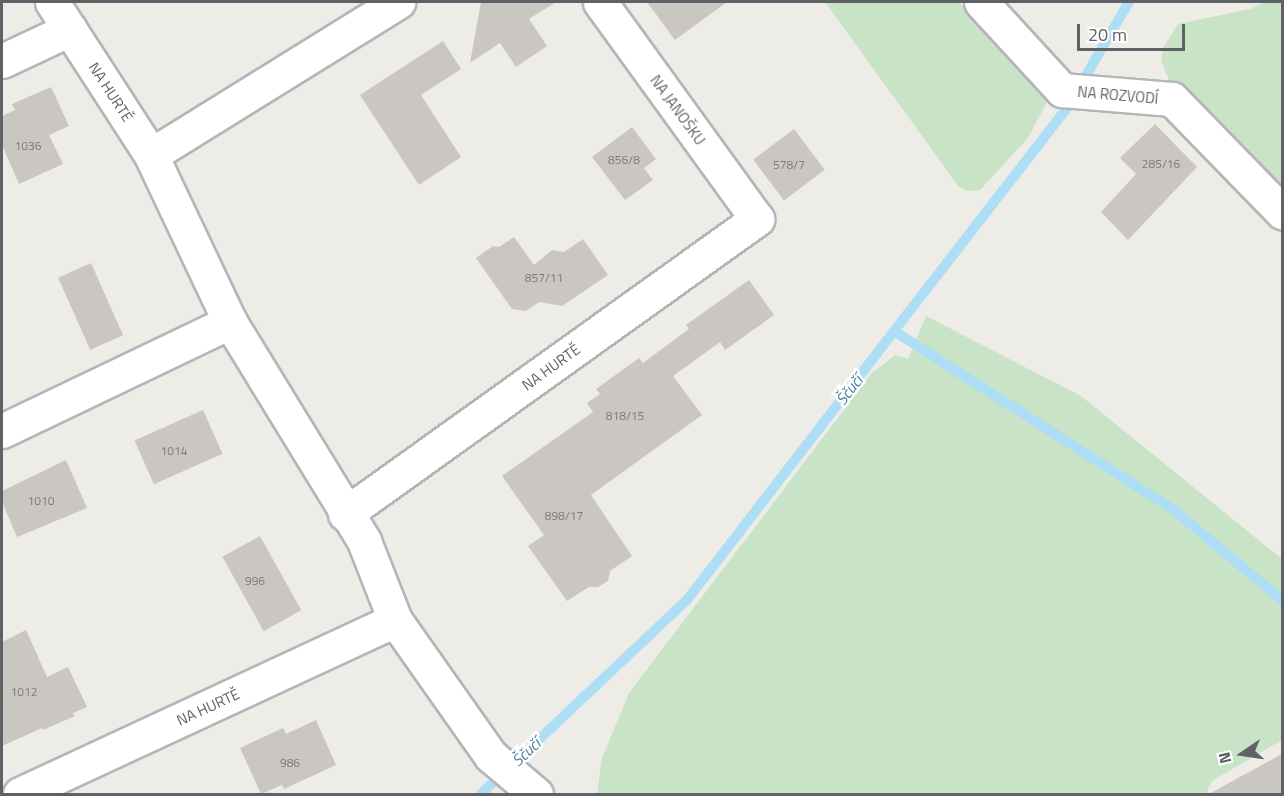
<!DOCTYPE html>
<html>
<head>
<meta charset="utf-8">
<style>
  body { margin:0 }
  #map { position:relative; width:1284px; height:796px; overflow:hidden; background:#eeece6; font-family:"Titillium Web",sans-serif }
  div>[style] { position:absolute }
  .green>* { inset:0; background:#c8e3c5 }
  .stream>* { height:10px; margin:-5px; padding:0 5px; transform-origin:5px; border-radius:5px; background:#aedef6 }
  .building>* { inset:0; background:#cac7c2; transform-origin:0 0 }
  .roads { filter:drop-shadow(2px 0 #b3b6b9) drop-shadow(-2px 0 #b3b6b9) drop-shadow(0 2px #b3b6b9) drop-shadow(0 -2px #b3b6b9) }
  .street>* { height:33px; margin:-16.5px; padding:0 16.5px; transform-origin:16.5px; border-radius:16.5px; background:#fff }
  span { translate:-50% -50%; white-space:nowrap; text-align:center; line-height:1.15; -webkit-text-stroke:5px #fff; paint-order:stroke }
  .number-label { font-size:12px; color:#797a7c }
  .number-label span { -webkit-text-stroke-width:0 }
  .street-label { font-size:15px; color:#5e6165 }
  .water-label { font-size:16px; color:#497a9f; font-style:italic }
  .frame { position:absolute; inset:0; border:3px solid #5e6165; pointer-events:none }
  .north { position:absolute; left:1212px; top:724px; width:60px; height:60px; -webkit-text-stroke:4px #fff; paint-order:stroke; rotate:257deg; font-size:16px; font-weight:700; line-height:24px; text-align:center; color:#5e6165 }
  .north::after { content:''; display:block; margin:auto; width:21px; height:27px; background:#5e6165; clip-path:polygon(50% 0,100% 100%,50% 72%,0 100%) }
  .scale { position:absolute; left:1077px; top:24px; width:108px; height:27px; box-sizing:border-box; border:3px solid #5e6165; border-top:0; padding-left:8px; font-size:18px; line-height:21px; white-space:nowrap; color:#5e6165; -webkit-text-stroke:4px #fff; paint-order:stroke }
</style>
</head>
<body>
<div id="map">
  <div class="green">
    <i style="clip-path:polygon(825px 2px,959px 2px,1049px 98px,1028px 138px,980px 190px,967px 191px,959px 187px)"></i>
    <i style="clip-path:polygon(1265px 2px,1282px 2px,1282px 196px,1170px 82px,1161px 60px,1163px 48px,1178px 24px,1250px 9px)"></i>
    <i style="clip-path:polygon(926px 316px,1081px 396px,1282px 559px,1282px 740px,1212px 781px,1206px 794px,597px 794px,602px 758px,629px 693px,872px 373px,895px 355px,908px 359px)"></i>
  </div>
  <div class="stream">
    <i style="left:894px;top:331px;width:282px;rotate:-52.2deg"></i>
    <i style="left:1067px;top:108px;width:123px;rotate:-59.7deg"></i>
    <i style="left:481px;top:794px;width:283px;rotate:-43.3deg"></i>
    <i style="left:687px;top:600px;width:339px;rotate:-52.4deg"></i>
    <i style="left:894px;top:331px;width:332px;rotate:32.6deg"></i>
    <i style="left:1174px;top:510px;width:141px;rotate:39.8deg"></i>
  </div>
  <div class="building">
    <i style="clip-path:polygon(481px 2px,556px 2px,529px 19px,547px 46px,516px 67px,500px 43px,470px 63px)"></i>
    <i style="clip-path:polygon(647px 2px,727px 2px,675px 40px)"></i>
    <i style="clip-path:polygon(443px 41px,461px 69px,421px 95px,461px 157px,419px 185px,360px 95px)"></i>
    <i style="clip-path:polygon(51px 87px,69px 126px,49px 135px,63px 164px,19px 184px,2px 145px,2px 116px,15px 110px,12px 104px)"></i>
    <i style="clip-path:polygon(1155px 124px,1197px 167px,1128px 240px,1101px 212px,1136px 174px,1120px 158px)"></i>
    <i style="clip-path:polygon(632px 127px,656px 159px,644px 168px,653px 180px,625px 200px,592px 157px)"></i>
    <i style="left:794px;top:129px;width:51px;height:51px;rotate:53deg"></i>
    <i style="clip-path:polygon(514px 237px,534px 265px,552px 250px,564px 252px,583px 239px,608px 275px,562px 306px,539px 302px,526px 311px,512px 309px,476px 258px,493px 246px,499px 247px)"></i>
    <i style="left:91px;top:263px;width:79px;height:36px;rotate:66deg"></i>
    <i style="clip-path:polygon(749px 280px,774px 315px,725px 350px,720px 342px,673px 376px,702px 415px,591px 495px,632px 556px,610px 571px,608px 581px,598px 587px,589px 587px,567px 601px,528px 546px,544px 535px,502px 476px,593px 412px,587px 403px,600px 394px,596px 389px,639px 358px,643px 363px,689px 329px,686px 325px)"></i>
    <i style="left:203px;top:410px;width:48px;height:75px;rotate:66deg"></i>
    <i style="clip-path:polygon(66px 460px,87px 508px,17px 537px,2px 502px,2px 491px)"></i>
    <i style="left:260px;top:536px;width:85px;height:43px;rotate:61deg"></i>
    <i style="clip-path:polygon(26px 630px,47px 677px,68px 667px,87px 707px,73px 713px,75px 716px,43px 730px,42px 728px,2px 746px,2px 642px)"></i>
    <i style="clip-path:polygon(316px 720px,336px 765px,284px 789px,282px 785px,261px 794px,240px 748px,283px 728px,286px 734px)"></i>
    <i style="clip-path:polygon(1282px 754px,1282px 795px,1207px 795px)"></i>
  </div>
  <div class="roads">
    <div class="street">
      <i style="left:52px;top:2px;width:182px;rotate:57.1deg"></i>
      <i style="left:151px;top:155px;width:185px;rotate:64.7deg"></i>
      <i style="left:230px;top:322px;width:257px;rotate:58.5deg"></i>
      <i style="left:364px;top:541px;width:85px;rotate:68.6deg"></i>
      <i style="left:395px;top:620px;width:166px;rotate:54.8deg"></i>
      <i style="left:491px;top:756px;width:59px;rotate:40.2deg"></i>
      <i style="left:981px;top:2px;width:120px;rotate:47.4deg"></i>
      <i style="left:1062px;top:90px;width:110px;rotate:4.7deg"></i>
      <i style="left:1172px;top:99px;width:158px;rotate:45.8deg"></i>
      <i style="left:2px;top:61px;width:75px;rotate:-25.2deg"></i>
      <i style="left:151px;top:155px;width:291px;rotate:-31.8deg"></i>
      <i style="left:2px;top:431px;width:253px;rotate:-25.6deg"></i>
      <i style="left:345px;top:514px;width:507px;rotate:-35.6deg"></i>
      <i style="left:757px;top:219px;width:268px;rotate:-125.9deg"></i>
      <i style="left:20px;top:794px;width:413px;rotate:-24.9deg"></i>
    </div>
  </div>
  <div class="number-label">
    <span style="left:28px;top:146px">1036</span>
    <span style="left:624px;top:160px">856/8</span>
    <span style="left:1161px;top:164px">285/16</span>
    <span style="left:789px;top:165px">578/7</span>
    <span style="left:544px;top:278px">857/11</span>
    <span style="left:625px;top:416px">818/15</span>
    <span style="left:174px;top:451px">1014</span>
    <span style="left:41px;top:501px">1010</span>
    <span style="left:564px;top:516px">898/17</span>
    <span style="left:255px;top:581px">996</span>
    <span style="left:24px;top:692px">1012</span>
    <span style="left:290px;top:763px">986</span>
  </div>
  <div class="street-label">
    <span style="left:111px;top:92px;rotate:57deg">NA HURTĚ</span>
    <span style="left:1118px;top:95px;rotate:5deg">NA ROZVODÍ</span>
    <span style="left:678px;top:110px;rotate:54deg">NA JANOŠKU</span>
    <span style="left:551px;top:367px;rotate:-36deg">NA HURTĚ</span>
    <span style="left:208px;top:707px;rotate:-25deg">NA HURTĚ</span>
  </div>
  <div class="water-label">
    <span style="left:849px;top:390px;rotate:-52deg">Ščučí</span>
    <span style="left:526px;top:752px;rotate:-43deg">Ščučí</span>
  </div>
  <div class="frame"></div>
  <div class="north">N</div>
  <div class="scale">20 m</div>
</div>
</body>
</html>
